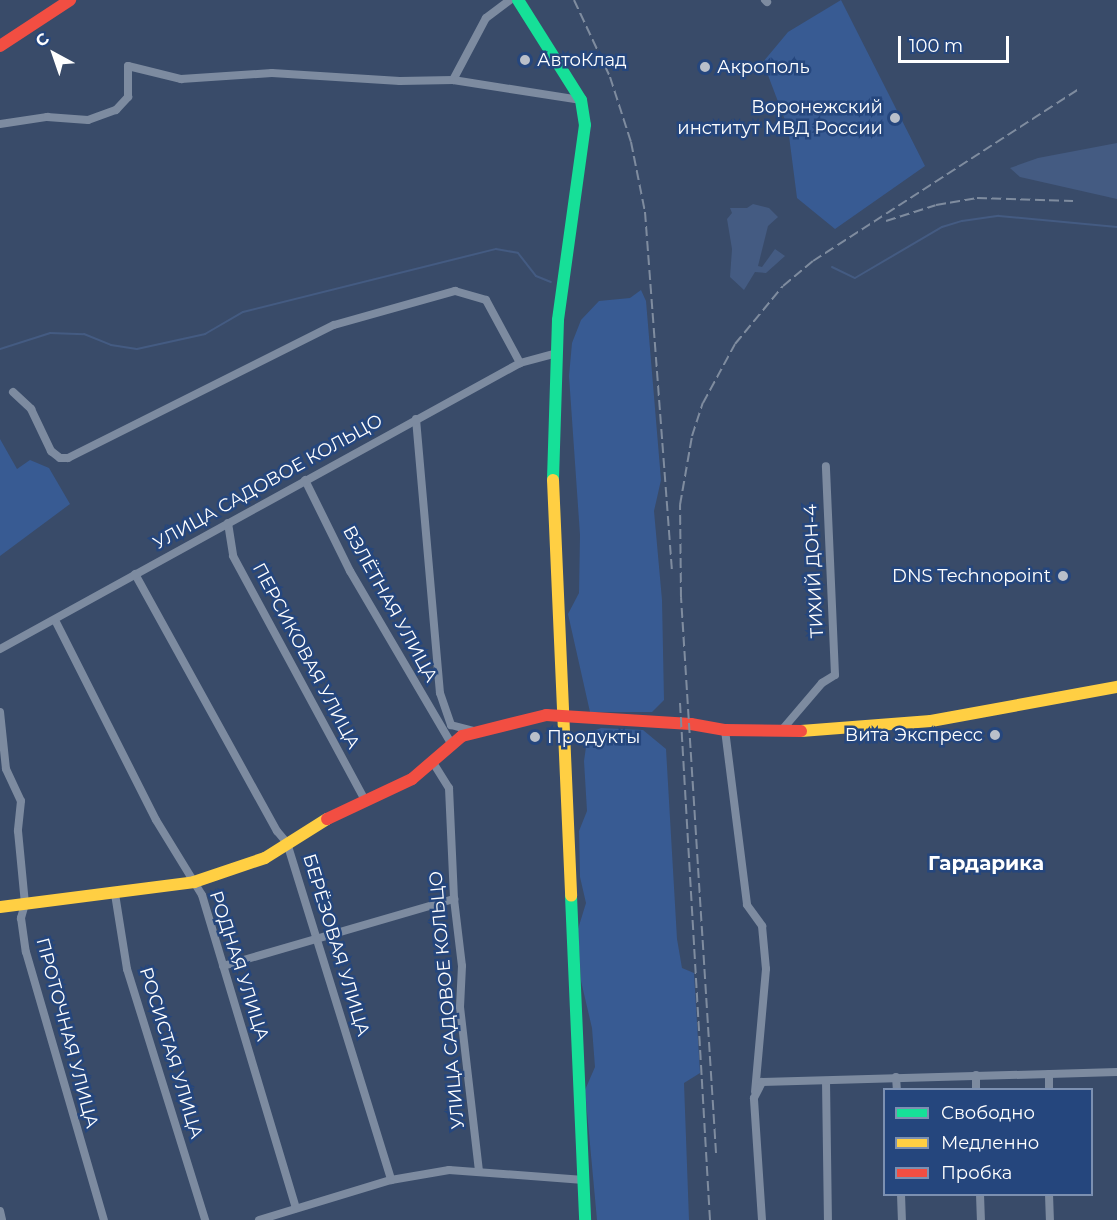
<!DOCTYPE html>
<html>
<head>
<meta charset="utf-8">
<style>
  body { margin:0 }
  #map { position:relative; width:1117px; height:1220px; overflow:hidden; background:#394b69; font-family:Montserrat,sans-serif }
  div>[style] { position:absolute }
  .green>* { inset:0; background:#385b93 }
  .water>* { inset:0; background:#445b82 }
  .stream>* { height:2px; margin:-1px; padding:0 1px; transform-origin:1px; border-radius:1px; background:#445b82 }
  .street>* { height:8px; margin:-4px; padding:0 4px; transform-origin:4px; border-radius:4px; background:#7d8ba0 }
  .fast>* { height:12px; margin:-6px; padding:0 6px; transform-origin:6px; border-radius:6px; background:#16e098 }
  .slow>* { height:12px; margin:-6px; padding:0 6px; transform-origin:6px; border-radius:6px; background:#ffcf43 }
  .jam>* { height:12px; margin:-6px; padding:0 6px; transform-origin:6px; border-radius:6px; background:#f24e42 }
  .rail>* { height:2px; margin-top:-1px; transform-origin:0; background:repeating-linear-gradient(90deg,#7f8c9f 0 10px,transparent 0 14.5px) }
  .dots>* { width:16px; height:16px; translate:-50% -50%; box-sizing:border-box; border:3px solid #25467d; border-radius:50% }
  span { translate:-50% -50%; white-space:nowrap; text-align:center; line-height:1.15; -webkit-text-stroke:5px #25467d; paint-order:stroke }
  .poi-label { font-size:18px; color:#fff }
  .left { translate:0 -50%; text-align:left }
  .right { translate:-100% -50%; text-align:right }
  .street-label { font-size:18px; color:#fff }
  .neighbourhood-label { font-size:20px; color:#fff; font-weight:700 }
  .legend { position:absolute; left:883px; top:1088px; width:210px; height:108px; box-sizing:border-box; background:#25467d; border:2px solid #7c90b1; margin:0; padding:8px 10px; list-style:none; font-size:18px; color:#fff }
  .legend li { display:flex; align-items:center; gap:12px; height:30px }
  .legend b { width:30px; border:2px solid #7c90b1 }
  .north { position:absolute; left:24px; top:24px; width:60px; height:60px; -webkit-text-stroke:4px #25467d; paint-order:stroke; rotate:320deg; font-size:16px; font-weight:700; line-height:24px; text-align:center; color:#fff }
  .north::after { content:''; display:block; margin:auto; width:21px; height:27px; background:#fff; clip-path:polygon(50% 0,100% 100%,50% 72%,0 100%) }
  .scale { position:absolute; left:898px; top:36px; width:111px; height:27px; box-sizing:border-box; border:3px solid #fff; border-top:0; padding-left:8px; font-size:18px; line-height:21px; white-space:nowrap; color:#fff; -webkit-text-stroke:4px #25467d; paint-order:stroke }
</style>
</head>
<body>
<div id="map">
  <div class="green">
    <i style="clip-path:polygon(841px 0,925px 166px,835px 229px,797px 198px,788px 128px,763px 62px,788px 32px)"></i>
    <i style="clip-path:polygon(641px 290px,646px 301px,661px 480px,654px 511px,662px 600px,664px 700px,652px 712px,590px 712px,568px 614px,579px 593px,580px 535px,569px 376px,572px 343px,581px 320px,599px 301px,630px 298px)"></i>
    <i style="clip-path:polygon(0 439px,17px 469px,30px 460px,49px 468px,70px 504px,0 556px)"></i>
    <i style="clip-path:polygon(601px 728px,643px 730px,666px 749px,677px 939px,682px 968px,694px 973px,700px 1073px,684px 1083px,689px 1220px,597px 1220px,585px 1090px,595px 1067px,592px 1028px,581px 981px,578px 929px,586px 903px,580px 877px,579px 831px,587px 811px,584px 761px,588px 733px)"></i>
  </div>
  <div class="water">
    <i style="clip-path:polygon(1117px 143px,1117px 199px,1020px 177px,1010px 168px,1038px 158px)"></i>
    <i style="clip-path:polygon(753px 204px,769px 208px,778px 217px,768px 226px,758px 266px,762px 267px,775px 249px,785px 256px,766px 273px,755px 272px,744px 290px,730px 277px,732px 249px,727px 219px,732px 213px,730px 208px,747px 208px)"></i>
  </div>
  <div class="stream">
    <i style="left:832px;top:267px;width:25px;rotate:26deg"></i>
    <i style="left:855px;top:278px;width:101px;rotate:-30.4deg"></i>
    <i style="left:942px;top:227px;width:21px;rotate:-17deg"></i>
    <i style="left:962px;top:221px;width:37px;rotate:-8deg"></i>
    <i style="left:999px;top:216px;width:119px;rotate:5.3deg"></i>
    <i style="left:0;top:349px;width:52px;rotate:-17.7deg"></i>
    <i style="left:50px;top:333px;width:34px;rotate:2deg"></i>
    <i style="left:84px;top:334px;width:29px;rotate:22deg"></i>
    <i style="left:111px;top:345px;width:26px;rotate:9deg"></i>
    <i style="left:137px;top:349px;width:70px;rotate:-12.4deg"></i>
    <i style="left:205px;top:334px;width:44px;rotate:-30.1deg"></i>
    <i style="left:243px;top:312px;width:261px;rotate:-14deg"></i>
    <i style="left:496px;top:249px;width:22px;rotate:10deg"></i>
    <i style="left:518px;top:253px;width:29px;rotate:52deg"></i>
    <i style="left:536px;top:276px;width:16px;rotate:22deg"></i>
  </div>
  <div class="street">
    <i style="left:765px;top:0;width:3px;rotate:45deg"></i>
    <i style="left:453px;top:80px;width:70px;rotate:-62deg"></i>
    <i style="left:486px;top:18px;width:30px;rotate:-37deg"></i>
    <i style="left:0;top:124px;width:48px;rotate:-8.5deg"></i>
    <i style="left:47px;top:117px;width:41px;rotate:4.2deg"></i>
    <i style="left:88px;top:120px;width:30px;rotate:-20deg"></i>
    <i style="left:116px;top:110px;width:18px;rotate:-47deg"></i>
    <i style="left:128px;top:97px;width:31px;rotate:-90deg"></i>
    <i style="left:128px;top:66px;width:55px;rotate:13.8deg"></i>
    <i style="left:181px;top:79px;width:91px;rotate:-3.8deg"></i>
    <i style="left:272px;top:73px;width:128px;rotate:3.6deg"></i>
    <i style="left:400px;top:81px;width:53px;rotate:-1.1deg"></i>
    <i style="left:453px;top:80px;width:130px;rotate:8.9deg"></i>
    <i style="left:13px;top:392px;width:25px;rotate:43deg"></i>
    <i style="left:31px;top:409px;width:47px;rotate:64.5deg"></i>
    <i style="left:51px;top:451px;width:11px;rotate:38deg"></i>
    <i style="left:60px;top:458px;width:8px"></i>
    <i style="left:68px;top:458px;width:297px;rotate:-26.6deg"></i>
    <i style="left:334px;top:325px;width:126px;rotate:-15.7deg"></i>
    <i style="left:455px;top:291px;width:32px;rotate:16deg"></i>
    <i style="left:486px;top:300px;width:72px;rotate:61.6deg"></i>
    <i style="left:416px;top:419px;width:275px;rotate:85deg"></i>
    <i style="left:440px;top:693px;width:34px;rotate:71deg"></i>
    <i style="left:451px;top:725px;width:23px;rotate:15deg"></i>
    <i style="left:305px;top:480px;width:102px;rotate:63.7deg"></i>
    <i style="left:350px;top:571px;width:199px;rotate:59.6deg"></i>
    <i style="left:228px;top:523px;width:33px;rotate:81deg"></i>
    <i style="left:233px;top:556px;width:280px;rotate:61.6deg"></i>
    <i style="left:135px;top:574px;width:294px;rotate:61.1deg"></i>
    <i style="left:277px;top:831px;width:16px;rotate:50deg"></i>
    <i style="left:287px;top:843px;width:353px;rotate:72.8deg"></i>
    <i style="left:55px;top:620px;width:224px;rotate:63.2deg"></i>
    <i style="left:156px;top:820px;width:88px;rotate:58.5deg"></i>
    <i style="left:202px;top:895px;width:327px;rotate:73.3deg"></i>
    <i style="left:0;top:649px;width:593px;rotate:-28.81deg"></i>
    <i style="left:520px;top:363px;width:38px;rotate:-15deg"></i>
    <i style="left:0;top:712px;width:57px;rotate:84deg"></i>
    <i style="left:6px;top:769px;width:35px;rotate:65deg"></i>
    <i style="left:21px;top:801px;width:30px;rotate:96deg"></i>
    <i style="left:18px;top:831px;width:73px;rotate:84.5deg"></i>
    <i style="left:25px;top:904px;width:15px;rotate:106deg"></i>
    <i style="left:21px;top:918px;width:34px;rotate:82deg"></i>
    <i style="left:26px;top:952px;width:279px;rotate:73.8deg"></i>
    <i style="left:725px;top:730px;width:176px;rotate:82.8deg"></i>
    <i style="left:747px;top:905px;width:26px;rotate:54deg"></i>
    <i style="left:762px;top:926px;width:43px;rotate:84.7deg"></i>
    <i style="left:766px;top:969px;width:123px;rotate:95.1deg"></i>
    <i style="left:781px;top:731px;width:63px;rotate:-49.5deg"></i>
    <i style="left:822px;top:683px;width:15px;rotate:-32deg"></i>
    <i style="left:835px;top:675px;width:209px;rotate:-92.5deg"></i>
    <i style="left:432px;top:761px;width:32px;rotate:58deg"></i>
    <i style="left:449px;top:788px;width:111px;rotate:87.4deg"></i>
    <i style="left:454px;top:899px;width:67px;rotate:83.2deg"></i>
    <i style="left:462px;top:966px;width:41px;rotate:92.8deg"></i>
    <i style="left:460px;top:1007px;width:164px;rotate:83.4deg"></i>
    <i style="left:115px;top:894px;width:76px;rotate:80.9deg"></i>
    <i style="left:127px;top:969px;width:263px;rotate:72.7deg"></i>
    <i style="left:223px;top:966px;width:241px;rotate:-16.2deg"></i>
    <i style="left:1049px;top:1074px;width:16px;rotate:90deg"></i>
    <i style="left:976px;top:1075px;width:15px;rotate:90deg"></i>
    <i style="left:896px;top:1077px;width:13px;rotate:86deg"></i>
    <i style="left:826px;top:1081px;width:139px;rotate:89.2deg"></i>
    <i style="left:901px;top:1194px;width:26px;rotate:88deg"></i>
    <i style="left:980px;top:1194px;width:26px;rotate:88deg"></i>
    <i style="left:1049px;top:1194px;width:26px;rotate:88deg"></i>
    <i style="left:0;top:1211px;width:9px;rotate:77deg"></i>
    <i style="left:259px;top:1220px;width:138px;rotate:-16.9deg"></i>
    <i style="left:391px;top:1180px;width:59px;rotate:-9.8deg"></i>
    <i style="left:449px;top:1170px;width:135px;rotate:4.2deg"></i>
    <i style="left:762px;top:1220px;width:122px;rotate:-93.8deg"></i>
    <i style="left:754px;top:1098px;width:18px;rotate:-63deg"></i>
    <i style="left:762px;top:1082px;width:355px;rotate:-1.6deg"></i>
  </div>
  <div class="fast">
    <i style="left:518px;top:0;width:118px;rotate:57.8deg"></i>
    <i style="left:581px;top:100px;width:25px;rotate:81deg"></i>
    <i style="left:585px;top:125px;width:197px;rotate:97.9deg"></i>
    <i style="left:558px;top:320px;width:160px;rotate:91.8deg"></i>
    <i style="left:571px;top:896px;width:324px;rotate:87.5deg"></i>
  </div>
  <div class="slow">
    <i style="left:553px;top:480px;width:416px;rotate:87.5deg"></i>
    <i style="left:801px;top:731px;width:130px;rotate:-4.4deg"></i>
    <i style="left:931px;top:721px;width:189px;rotate:-10.4deg"></i>
    <i style="left:0;top:907px;width:196px;rotate:-7.3deg"></i>
    <i style="left:194px;top:882px;width:75px;rotate:-18.7deg"></i>
    <i style="left:265px;top:858px;width:73px;rotate:-32.2deg"></i>
  </div>
  <div class="jam">
    <i style="left:0;top:46px;width:84px;rotate:-33.3deg"></i>
    <i style="left:327px;top:819px;width:94px;rotate:-25.2deg"></i>
    <i style="left:412px;top:779px;width:66px;rotate:-40.7deg"></i>
    <i style="left:462px;top:736px;width:87px;rotate:-14deg"></i>
    <i style="left:546px;top:715px;width:145px;rotate:3.6deg"></i>
    <i style="left:691px;top:724px;width:35px;rotate:10deg"></i>
    <i style="left:725px;top:730px;width:76px;rotate:0.8deg"></i>
  </div>
  <div class="rail">
    <i style="left:574px;top:0;width:85px;rotate:64.9deg"></i>
    <i style="left:610px;top:77px;width:68px;rotate:72.1deg"></i>
    <i style="left:631px;top:142px;width:71px;rotate:78.7deg"></i>
    <i style="left:645px;top:212px;width:360px;rotate:85.7deg"></i>
    <i style="left:886px;top:221px;width:52px;rotate:-17.7deg"></i>
    <i style="left:936px;top:205px;width:42px;rotate:-9.7deg"></i>
    <i style="left:977px;top:198px;width:96px;rotate:1.8deg"></i>
    <i style="left:680px;top:703px;width:518px;rotate:86.68deg"></i>
    <i style="left:716px;top:1153px;width:557px;rotate:-93.6deg"></i>
    <i style="left:681px;top:597px;width:92px;rotate:-90.6deg"></i>
    <i style="left:680px;top:505px;width:70px;rotate:-80.1deg"></i>
    <i style="left:692px;top:436px;width:35px;rotate:-72deg"></i>
    <i style="left:703px;top:403px;width:67px;rotate:-61.5deg"></i>
    <i style="left:735px;top:344px;width:75px;rotate:-50.4deg"></i>
    <i style="left:783px;top:286px;width:39px;rotate:-40deg"></i>
    <i style="left:813px;top:261px;width:315px;rotate:-32.9deg"></i>
  </div>
  <div class="dots">
    <i style="left:525px;top:60px;background:#bac0ca"></i>
    <i style="left:705px;top:67px;background:#bac0ca"></i>
    <i style="left:895px;top:118px;background:#bac0ca"></i>
    <i style="left:1063px;top:576px;background:#bac0ca"></i>
    <i style="left:995px;top:735px;background:#bac0ca"></i>
    <i style="left:535px;top:737px;background:#bac0ca"></i>
  </div>
  <div class="poi-label">
    <span class="left" style="left:537px;top:60px">АвтоКлад</span>
    <span class="left" style="left:717px;top:67px">Акрополь</span>
    <span class="right" style="left:883px;top:118px">Воронежский<br>институт МВД России</span>
    <span class="right" style="left:1051px;top:576px">DNS Technopoint</span>
    <span class="right" style="left:983px;top:735px">Вита Экспресс</span>
    <span class="left" style="left:547px;top:737px">Продукты</span>
  </div>
  <div class="street-label">
    <span style="left:268px;top:482px;rotate:-29deg">УЛИЦА САДОВОЕ КОЛЬЦО</span>
    <span style="left:814px;top:571px;rotate:-93deg">ТИХИЙ ДОН-4</span>
    <span style="left:390px;top:604px;rotate:61deg">ВЗЛЁТНАЯ УЛИЦА</span>
    <span style="left:306px;top:656px;rotate:62deg">ПЕРСИКОВАЯ УЛИЦА</span>
    <span style="left:336px;top:945px;rotate:73deg">БЕРЁЗОВАЯ УЛИЦА</span>
    <span style="left:239px;top:966px;rotate:72deg">РОДНАЯ УЛИЦА</span>
    <span style="left:447px;top:1000px;rotate:-95deg">УЛИЦА САДОВОЕ КОЛЬЦО</span>
    <span style="left:67px;top:1033px;rotate:75deg">ПРОТОЧНАЯ УЛИЦА</span>
    <span style="left:171px;top:1053px;rotate:73deg">РОСИСТАЯ УЛИЦА</span>
  </div>
  <div class="neighbourhood-label">
    <span style="left:986px;top:863px">Гардарика</span>
  </div>
  <ul class="legend">
  <li><b style="height:8px;background:#16e098"></b>Свободно</li>
  <li><b style="height:8px;background:#ffcf43"></b>Медленно</li>
  <li><b style="height:8px;background:#f24e42"></b>Пробка</li>
  </ul>
  <div class="north">С</div>
  <div class="scale">100 m</div>
</div>
</body>
</html>
